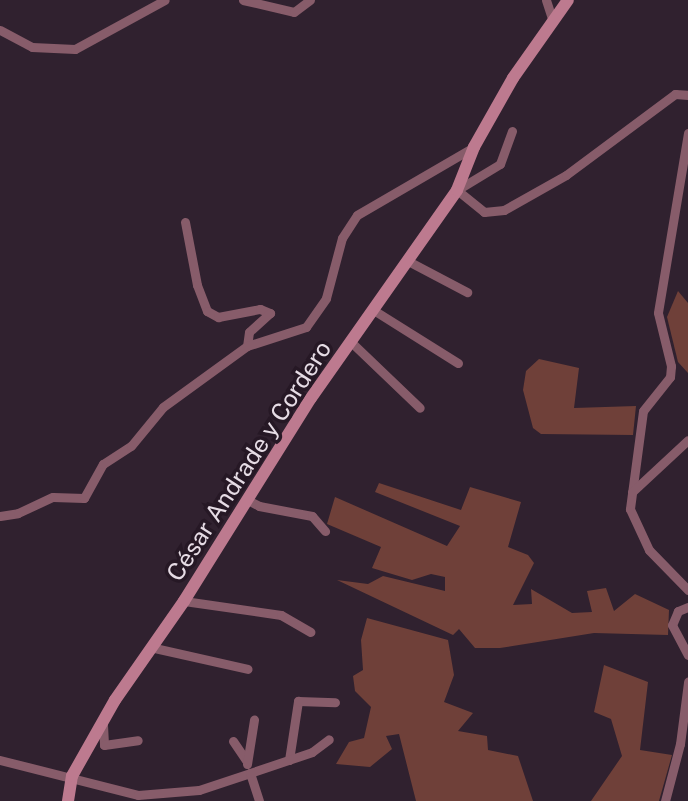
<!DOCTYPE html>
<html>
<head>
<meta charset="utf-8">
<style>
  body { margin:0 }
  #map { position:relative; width:688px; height:801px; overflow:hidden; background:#30212f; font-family:"Public Sans",sans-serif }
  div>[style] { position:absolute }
  .green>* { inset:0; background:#6f4039 }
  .street>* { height:9px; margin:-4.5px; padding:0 4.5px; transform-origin:4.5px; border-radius:4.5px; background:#875c6a }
  .secondary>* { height:12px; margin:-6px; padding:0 6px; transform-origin:6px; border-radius:6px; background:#bd7a8f }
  span { translate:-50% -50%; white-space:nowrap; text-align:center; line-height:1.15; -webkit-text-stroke:7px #261825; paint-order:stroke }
  .street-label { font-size:24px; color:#e6dce5 }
</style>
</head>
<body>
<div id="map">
  <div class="green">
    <i style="clip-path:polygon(678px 291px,688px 303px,688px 373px,678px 362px,667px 317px)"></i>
    <i style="clip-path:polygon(539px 359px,579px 368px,574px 408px,636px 406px,633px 435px,541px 434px,533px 428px,523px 390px,526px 371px)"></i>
    <i style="clip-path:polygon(379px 483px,461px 510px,470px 487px,521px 502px,508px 547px,528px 555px,534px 563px,513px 605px,532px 604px,531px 589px,572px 613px,592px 612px,587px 591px,606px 588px,614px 611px,635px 594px,669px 610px,668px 635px,594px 633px,500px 648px,475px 648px,459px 629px,453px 635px,337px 580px,368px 584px,383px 576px,445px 591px,445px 577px,431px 574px,412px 580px,372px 568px,381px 547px,327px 524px,335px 497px,447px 546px,460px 526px,375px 492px)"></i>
    <i style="clip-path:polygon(367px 618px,448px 640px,454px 675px,444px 702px,473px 713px,458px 731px,487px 736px,488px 750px,518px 756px,533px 801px,416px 801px,399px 734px,386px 736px,392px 749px,370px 767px,336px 764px,349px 742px,364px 738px,371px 707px,355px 691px,353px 676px,363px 670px,361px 640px)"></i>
    <i style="clip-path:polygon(604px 665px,648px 682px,640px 750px,672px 755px,659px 801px,591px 801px,622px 756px,611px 719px,594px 712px)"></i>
  </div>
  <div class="street">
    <i style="left:243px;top:0;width:52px;rotate:13.2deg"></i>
    <i style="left:294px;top:12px;width:20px;rotate:-37deg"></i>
    <i style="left:546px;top:0;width:23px;rotate:72deg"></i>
    <i style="left:0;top:30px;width:36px;rotate:28deg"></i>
    <i style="left:32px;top:47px;width:43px;rotate:2.7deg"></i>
    <i style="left:75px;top:49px;width:102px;rotate:-28.6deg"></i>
    <i style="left:512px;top:131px;width:35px;rotate:110deg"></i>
    <i style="left:500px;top:164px;width:50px;rotate:148.8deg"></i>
    <i style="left:457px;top:190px;width:35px;rotate:39deg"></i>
    <i style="left:484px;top:212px;width:20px;rotate:-6deg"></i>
    <i style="left:504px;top:210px;width:71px;rotate:-29.4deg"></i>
    <i style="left:566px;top:175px;width:136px;rotate:-36.6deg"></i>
    <i style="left:675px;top:94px;width:13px;rotate:4deg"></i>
    <i style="left:688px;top:133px;width:182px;rotate:99.5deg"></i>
    <i style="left:658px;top:313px;width:55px;rotate:76.2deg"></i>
    <i style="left:671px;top:366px;width:11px;rotate:95deg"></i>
    <i style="left:670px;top:377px;width:43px;rotate:128.5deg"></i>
    <i style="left:643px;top:411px;width:99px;rotate:97.6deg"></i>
    <i style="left:630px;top:509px;width:45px;rotate:65.1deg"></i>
    <i style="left:649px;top:550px;width:56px;rotate:45.7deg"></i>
    <i style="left:185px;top:222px;width:64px;rotate:79.2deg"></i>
    <i style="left:197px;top:285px;width:28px;rotate:69deg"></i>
    <i style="left:207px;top:311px;width:13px;rotate:29deg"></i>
    <i style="left:218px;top:317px;width:43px;rotate:-10.8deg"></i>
    <i style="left:260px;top:309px;width:11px;rotate:22deg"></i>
    <i style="left:270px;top:313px;width:28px;rotate:138deg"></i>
    <i style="left:249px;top:332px;width:14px;rotate:98deg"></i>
    <i style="left:408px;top:261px;width:67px;rotate:27.7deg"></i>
    <i style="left:375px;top:311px;width:98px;rotate:32.1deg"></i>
    <i style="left:351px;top:342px;width:95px;rotate:43.7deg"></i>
    <i style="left:632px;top:492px;width:76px;rotate:-42.9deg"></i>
    <i style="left:246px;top:499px;width:15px;rotate:28deg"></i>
    <i style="left:259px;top:506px;width:54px;rotate:10.7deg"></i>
    <i style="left:312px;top:516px;width:20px;rotate:49deg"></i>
    <i style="left:0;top:516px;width:18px;rotate:-9deg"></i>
    <i style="left:18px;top:513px;width:38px;rotate:-25deg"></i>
    <i style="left:53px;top:497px;width:31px;rotate:2deg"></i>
    <i style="left:84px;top:498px;width:39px;rotate:-61deg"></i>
    <i style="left:103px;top:464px;width:33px;rotate:-33deg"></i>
    <i style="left:131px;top:446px;width:50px;rotate:-50.6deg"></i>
    <i style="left:163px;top:407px;width:104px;rotate:-36deg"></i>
    <i style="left:247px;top:346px;width:62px;rotate:-17.9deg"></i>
    <i style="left:306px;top:327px;width:35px;rotate:-55deg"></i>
    <i style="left:326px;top:298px;width:62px;rotate:-75.1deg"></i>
    <i style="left:342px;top:238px;width:27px;rotate:-57deg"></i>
    <i style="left:357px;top:215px;width:135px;rotate:-30.2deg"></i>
    <i style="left:184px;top:601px;width:98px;rotate:8.2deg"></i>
    <i style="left:281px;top:615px;width:34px;rotate:30deg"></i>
    <i style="left:688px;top:607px;width:11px;rotate:158deg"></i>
    <i style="left:678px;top:611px;width:15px;rotate:113deg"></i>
    <i style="left:672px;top:625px;width:34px;rotate:62deg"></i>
    <i style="left:150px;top:647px;width:100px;rotate:12.7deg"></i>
    <i style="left:103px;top:725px;width:20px;rotate:87deg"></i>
    <i style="left:104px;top:745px;width:34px;rotate:-8deg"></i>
    <i style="left:233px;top:741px;width:23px;rotate:56deg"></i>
    <i style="left:0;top:760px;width:142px;rotate:14.2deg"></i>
    <i style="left:138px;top:795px;width:61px;rotate:-4.7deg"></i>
    <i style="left:199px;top:790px;width:54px;rotate:-18.4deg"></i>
    <i style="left:250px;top:773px;width:29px;rotate:72deg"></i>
    <i style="left:289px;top:760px;width:60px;rotate:-81.3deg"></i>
    <i style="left:298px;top:701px;width:37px;rotate:2deg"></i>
    <i style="left:247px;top:764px;width:45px;rotate:-81deg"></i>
    <i style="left:250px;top:773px;width:65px;rotate:-18.7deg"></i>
    <i style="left:312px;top:752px;width:21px;rotate:-37deg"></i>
    <i style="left:665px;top:801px;width:59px;rotate:-75.3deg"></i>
    <i style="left:680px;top:744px;width:63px;rotate:-82.6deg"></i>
  </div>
  <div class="secondary">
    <i style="left:68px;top:801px;width:25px;rotate:-81deg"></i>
    <i style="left:72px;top:776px;width:87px;rotate:-60.5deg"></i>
    <i style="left:115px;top:700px;width:121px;rotate:-55.1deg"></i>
    <i style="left:184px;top:601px;width:239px;rotate:-58deg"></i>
    <i style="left:311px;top:398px;width:254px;rotate:-54.9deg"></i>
    <i style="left:457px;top:190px;width:46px;rotate:-68.4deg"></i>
    <i style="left:474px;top:147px;width:79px;rotate:-60.5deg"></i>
    <i style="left:513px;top:78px;width:95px;rotate:-54.8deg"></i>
  </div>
  <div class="street-label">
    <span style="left:249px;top:461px;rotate:-57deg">César Andrade y Cordero</span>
  </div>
</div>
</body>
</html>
